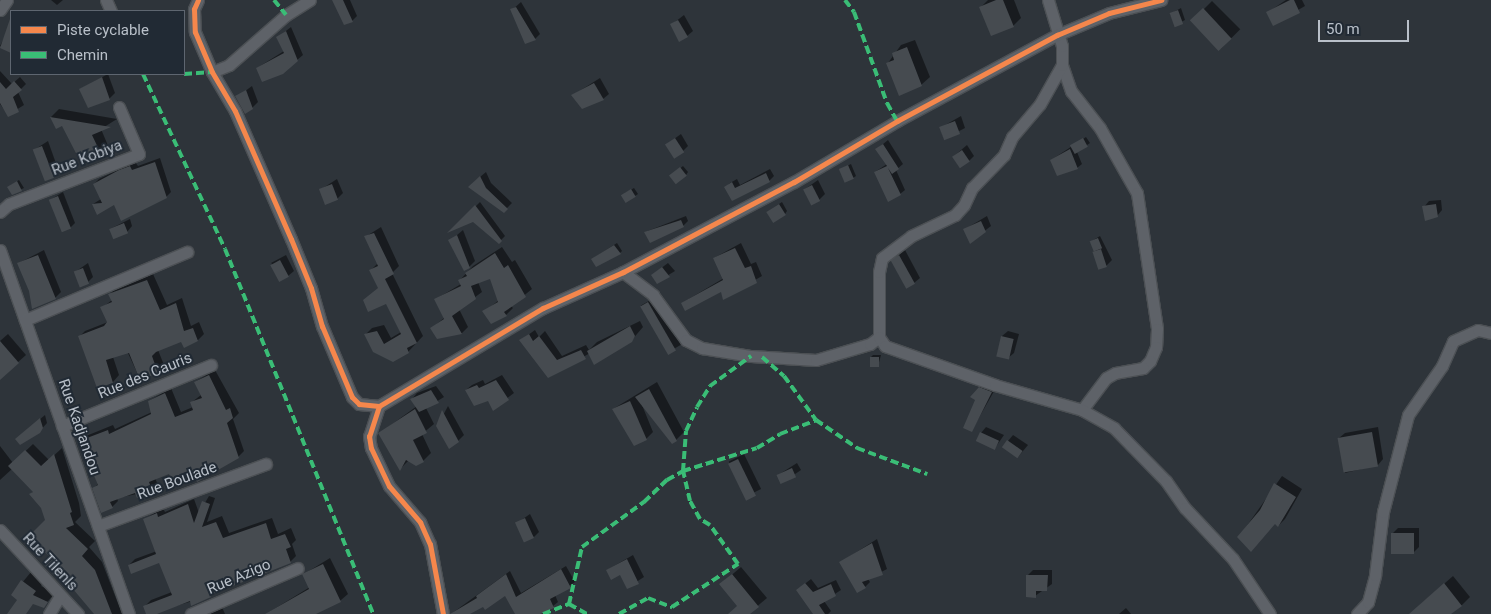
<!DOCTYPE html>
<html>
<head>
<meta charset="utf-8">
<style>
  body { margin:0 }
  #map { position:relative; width:1491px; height:614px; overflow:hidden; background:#2e343a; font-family:Roboto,sans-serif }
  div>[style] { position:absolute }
  .shadow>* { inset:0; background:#0007; transform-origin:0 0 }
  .building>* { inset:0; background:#464b50; transform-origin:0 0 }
  .roads { filter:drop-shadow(1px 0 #4c5054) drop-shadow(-1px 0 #4c5054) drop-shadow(0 1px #4c5054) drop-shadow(0 -1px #4c5054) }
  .street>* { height:11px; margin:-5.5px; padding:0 5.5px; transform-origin:5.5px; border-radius:5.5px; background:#5e6268 }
  .quiet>* { height:4px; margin-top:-2px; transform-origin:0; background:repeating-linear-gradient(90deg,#3abd76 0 8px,transparent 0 12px) }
  .cycleway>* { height:5px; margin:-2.5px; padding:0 2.5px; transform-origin:2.5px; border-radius:2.5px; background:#f5874c }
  span { translate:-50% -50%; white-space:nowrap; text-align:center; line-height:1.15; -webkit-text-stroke:4px #212a34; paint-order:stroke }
  .street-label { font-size:15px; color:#b9c0c9 }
  .legend { position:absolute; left:10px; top:10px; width:175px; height:65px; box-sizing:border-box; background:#212a34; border:1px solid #5e6670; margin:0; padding:6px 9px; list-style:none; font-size:15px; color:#b9c0c9 }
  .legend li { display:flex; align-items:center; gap:10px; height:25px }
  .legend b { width:25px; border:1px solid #5e6670 }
  .scale { position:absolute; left:1318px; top:20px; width:91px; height:22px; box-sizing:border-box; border:2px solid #b9c0c9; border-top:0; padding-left:6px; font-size:15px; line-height:18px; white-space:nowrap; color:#b9c0c9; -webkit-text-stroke:4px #212a34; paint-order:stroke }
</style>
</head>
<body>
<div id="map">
  <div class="shadow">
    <i style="clip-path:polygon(51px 0,63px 0,57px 5px)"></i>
    <i style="clip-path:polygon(333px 0,350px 0,357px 16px,352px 21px)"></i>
    <i style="clip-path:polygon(988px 0,1014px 0,1021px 18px,1013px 26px,981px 7px)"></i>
    <i style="clip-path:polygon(1286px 0,1302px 0,1305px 6px,1274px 24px,1268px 12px)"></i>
    <i style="left:1212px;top:1px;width:40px;height:28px;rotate:45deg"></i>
    <i style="clip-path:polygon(521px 2px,540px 34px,535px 39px,512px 10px)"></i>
    <i style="clip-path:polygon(1181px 8px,1185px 20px,1175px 25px,1170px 14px)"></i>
    <i style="clip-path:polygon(684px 15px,693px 31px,687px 36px,671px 25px)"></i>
    <i style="clip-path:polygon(11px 25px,11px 51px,0 46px)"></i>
    <i style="clip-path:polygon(291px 27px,303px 55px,297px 60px,257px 68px,284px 51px,277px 38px)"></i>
    <i style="clip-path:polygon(915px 40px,930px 77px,921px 85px,888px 63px,901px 45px)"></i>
    <i style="clip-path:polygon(0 71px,12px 84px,20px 77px,26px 84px,18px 92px,24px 105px,8px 115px,0 104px)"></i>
    <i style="clip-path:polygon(108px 74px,115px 93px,109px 99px,80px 89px)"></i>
    <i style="clip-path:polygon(600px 78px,609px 94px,603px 99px,573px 95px)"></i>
    <i style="clip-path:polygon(252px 86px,258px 102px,252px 108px,237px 97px)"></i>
    <i style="clip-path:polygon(59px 109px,117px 119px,101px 129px,109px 148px,119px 143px,121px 147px,104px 158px,63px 124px,56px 127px,51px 117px)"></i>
    <i style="clip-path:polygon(961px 116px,965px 128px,944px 139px,940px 128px)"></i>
    <i style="clip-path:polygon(681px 134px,688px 146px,683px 151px,667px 144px)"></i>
    <i style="clip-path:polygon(1086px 137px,1090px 143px,1077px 152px,1082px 164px,1077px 168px,1051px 160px)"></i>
    <i style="clip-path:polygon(888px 140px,903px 164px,896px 170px,905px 190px,900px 194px,875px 172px,887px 164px,877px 149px)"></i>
    <i style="clip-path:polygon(48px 141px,58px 169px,52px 178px,34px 150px)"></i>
    <i style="clip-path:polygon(967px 145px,974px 156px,969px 161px,954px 156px)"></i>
    <i style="clip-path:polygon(160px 158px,171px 192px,166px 197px,93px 204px,101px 199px,94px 184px,99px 179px,135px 162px,138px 166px)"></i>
    <i style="clip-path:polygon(851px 164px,856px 176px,853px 178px,840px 169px)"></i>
    <i style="clip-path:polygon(683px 166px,688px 172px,686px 175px,673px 174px)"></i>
    <i style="clip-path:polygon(770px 169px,774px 176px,769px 181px,732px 199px,726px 187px,730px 183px,737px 179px,740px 185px)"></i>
    <i style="clip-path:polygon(486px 172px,491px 183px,512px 203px,504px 211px,474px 182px)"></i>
    <i style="clip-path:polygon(337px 179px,343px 193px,337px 199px,320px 190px)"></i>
    <i style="clip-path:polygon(19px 180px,24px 188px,13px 193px,11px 185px)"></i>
    <i style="clip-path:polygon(818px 180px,825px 194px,819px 200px,805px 189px)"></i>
    <i style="clip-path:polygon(634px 188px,638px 194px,635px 196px,625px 193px)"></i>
    <i style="clip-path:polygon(63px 192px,75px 223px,70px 228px,50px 200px)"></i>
    <i style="clip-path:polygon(1441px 200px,1442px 210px,1437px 216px,1424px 207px,1429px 201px)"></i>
    <i style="clip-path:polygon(480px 202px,505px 236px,499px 242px,473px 220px,453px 229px)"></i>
    <i style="clip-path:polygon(782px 202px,787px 211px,785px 214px,767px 212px)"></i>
    <i style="clip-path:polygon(686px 216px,688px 221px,683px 226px,645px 232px)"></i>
    <i style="clip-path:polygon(987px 216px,991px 226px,970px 242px,965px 229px)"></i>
    <i style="clip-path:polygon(130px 219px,132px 226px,127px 232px,110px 229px)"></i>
    <i style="clip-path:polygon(381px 227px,399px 266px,392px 273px,423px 336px,408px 352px,393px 360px,365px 335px,372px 328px,384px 325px,391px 338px,401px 332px,371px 270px,378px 263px,365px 237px)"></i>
    <i style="clip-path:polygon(463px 230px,475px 261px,469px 267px,450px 241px)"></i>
    <i style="clip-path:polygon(1100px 236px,1112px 260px,1106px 266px,1093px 252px,1098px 248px,1090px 242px)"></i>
    <i style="clip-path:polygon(617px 243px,622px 251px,620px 253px,595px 257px)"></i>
    <i style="clip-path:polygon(741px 243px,751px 264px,756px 262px,762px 276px,724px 298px,721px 290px,682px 303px,724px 278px,714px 258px)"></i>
    <i style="clip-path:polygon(502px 247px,512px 262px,515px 260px,532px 289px,511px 306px,513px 308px,506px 315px,484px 312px,499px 300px,491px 278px,478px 282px,482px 292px,459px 309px,468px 327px,462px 333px,438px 338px,432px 328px,444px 318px,436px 299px,461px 284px,460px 280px,473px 266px)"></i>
    <i style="clip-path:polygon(44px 250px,61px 292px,55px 298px,30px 291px,19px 263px)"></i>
    <i style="clip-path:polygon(905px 250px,920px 278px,914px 283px,892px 261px)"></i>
    <i style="clip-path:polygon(286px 255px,294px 271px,288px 276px,271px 263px)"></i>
    <i style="clip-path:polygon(88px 263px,93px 277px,88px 282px,75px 272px)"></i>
    <i style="clip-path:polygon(668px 263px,675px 271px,657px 282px,652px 275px)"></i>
    <i style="clip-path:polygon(153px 274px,167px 305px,182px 298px,191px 326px,199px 322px,204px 334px,198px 340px,181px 340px,158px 350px,164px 365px,140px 379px,127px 351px,113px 357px,119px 375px,113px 382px,98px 386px,79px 337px,85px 331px,108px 322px,102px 308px,112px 300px,110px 294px,116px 288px)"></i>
    <i style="left:654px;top:298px;width:54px;height:15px;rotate:60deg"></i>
    <i style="clip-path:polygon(640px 321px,643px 327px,631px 341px,590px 353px,549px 377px,521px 340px,535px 330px,539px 337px,545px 331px,562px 356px,586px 345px,589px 350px,597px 342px)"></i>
    <i style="clip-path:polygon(1008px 331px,1019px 334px,1014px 353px,1008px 358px,997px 355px,1002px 336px)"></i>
    <i style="clip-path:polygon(8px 334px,26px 355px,0 378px,0 341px)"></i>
    <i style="clip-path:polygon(873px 355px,881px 355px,878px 366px,871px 357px)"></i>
    <i style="clip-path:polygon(215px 370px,239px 413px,233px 419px,244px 451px,238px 457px,193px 471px,170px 473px,155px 478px,158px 485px,152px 491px,117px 498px,118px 501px,112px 507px,94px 488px,98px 484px,80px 442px,86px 436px,113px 425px,115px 429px,152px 412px,149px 401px,171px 388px,181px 412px,193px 407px,192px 402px,201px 395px,195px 382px)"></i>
    <i style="clip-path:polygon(502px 375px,514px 393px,493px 409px,488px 399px,466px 390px,472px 385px,483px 380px,485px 384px)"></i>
    <i style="clip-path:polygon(657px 382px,684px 432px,676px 440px,642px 405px,653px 432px,646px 439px,613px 409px)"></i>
    <i style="clip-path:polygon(985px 382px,997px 386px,972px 430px,976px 400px,972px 396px)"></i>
    <i style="clip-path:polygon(436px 386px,444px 397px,426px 408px,434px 424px,422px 434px,431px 453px,423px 461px,409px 460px,400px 469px,380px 433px,417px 406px,412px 399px,417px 393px)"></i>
    <i style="clip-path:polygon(448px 406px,464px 435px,458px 441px,438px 425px)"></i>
    <i style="clip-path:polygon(45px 415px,47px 423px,39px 432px,22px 434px)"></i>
    <i style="clip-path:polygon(986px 427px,1004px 435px,995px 448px,981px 433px)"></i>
    <i style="clip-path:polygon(1378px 427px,1383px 459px,1378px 465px,1345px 473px,1339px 438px,1345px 433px)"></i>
    <i style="clip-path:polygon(1013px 435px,1028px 445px,1018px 457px,1003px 447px)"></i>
    <i style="clip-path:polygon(33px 444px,49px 460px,62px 448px,79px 503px,81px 516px,75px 522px,95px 541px,89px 547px,102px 562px,122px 614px,95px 614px,52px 558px,46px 520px,42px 508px,31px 494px,34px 491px,12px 469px,0 480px,0 446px,13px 463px)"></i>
    <i style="left:744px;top:454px;width:39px;height:17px;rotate:64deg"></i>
    <i style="clip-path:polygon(797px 463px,801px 470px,782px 483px,778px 475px)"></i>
    <i style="clip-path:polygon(1282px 476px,1302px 489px,1285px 519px,1278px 526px,1275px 523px,1251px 551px,1239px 537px)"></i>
    <i style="clip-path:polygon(209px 496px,215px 498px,207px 522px,222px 516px,229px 533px,272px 518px,278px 534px,291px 528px,296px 540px,292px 544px,296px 556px,290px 562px,215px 592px,210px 596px,148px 614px,145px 606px,151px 600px,172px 592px,160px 562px,129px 565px,135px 559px,157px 551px,145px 519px,163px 508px,165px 512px,194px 499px,199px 513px)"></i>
    <i style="clip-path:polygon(530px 514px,539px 532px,534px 537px,517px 523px)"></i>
    <i style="clip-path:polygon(1398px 528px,1419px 528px,1419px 547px,1413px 553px,1392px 534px)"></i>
    <i style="clip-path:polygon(877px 539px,887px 569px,868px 579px,870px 582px,865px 587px,841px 562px)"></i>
    <i style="clip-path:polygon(633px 555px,644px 577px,627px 588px,621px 574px,607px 570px)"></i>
    <i style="clip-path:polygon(330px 558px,348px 594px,341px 600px,312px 614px,266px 614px,310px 587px,304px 574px)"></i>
    <i style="clip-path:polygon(566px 566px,575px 582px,555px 595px,558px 602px,553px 606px,516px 614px,506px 595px,467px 614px,451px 614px,510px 571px,521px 593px)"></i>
    <i style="clip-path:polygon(741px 567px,767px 598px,748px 614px,737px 614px,739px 606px,721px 584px)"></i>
    <i style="clip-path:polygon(1033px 570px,1052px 570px,1052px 584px,1035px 596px,1027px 576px)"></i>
    <i style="clip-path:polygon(31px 572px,44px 582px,41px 586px,55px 593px,43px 607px,33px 603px,25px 614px,8px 614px,19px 599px,12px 595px)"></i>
    <i style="clip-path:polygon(1453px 576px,1470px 597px,1462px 605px,1448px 614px,1415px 614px,1421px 604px)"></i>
    <i style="clip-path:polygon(811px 579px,818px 588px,836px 580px,841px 590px,824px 601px,831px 611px,828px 614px,815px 614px,797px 590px)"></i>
    <i style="clip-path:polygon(222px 607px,225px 614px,208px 614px,210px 612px)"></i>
    <i style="clip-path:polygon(1126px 608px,1131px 614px,1119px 614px)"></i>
  </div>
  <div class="building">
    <i style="clip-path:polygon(332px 0,343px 0,353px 22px,344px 25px)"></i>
    <i style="clip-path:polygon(996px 0,1003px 0,1014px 27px,991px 36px,979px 7px)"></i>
    <i style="clip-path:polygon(1290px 0,1294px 0,1300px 13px,1273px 26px,1266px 12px)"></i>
    <i style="clip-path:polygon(516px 7px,531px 32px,536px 40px,525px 44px,510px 9px)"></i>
    <i style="left:1203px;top:8px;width:42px;height:18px;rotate:47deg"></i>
    <i style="left:1178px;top:10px;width:15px;height:9px;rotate:70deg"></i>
    <i style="clip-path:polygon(11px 16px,11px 53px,0 48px)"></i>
    <i style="clip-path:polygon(678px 20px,688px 37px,679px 42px,670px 24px)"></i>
    <i style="clip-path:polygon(286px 31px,298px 61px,283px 74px,262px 82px,256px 68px,284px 53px,276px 37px)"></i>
    <i style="clip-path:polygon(907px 47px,922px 86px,899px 96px,886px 63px,894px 60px,892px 53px)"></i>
    <i style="clip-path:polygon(102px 77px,110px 100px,88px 108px,79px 89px)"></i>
    <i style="clip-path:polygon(14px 81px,22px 90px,13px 97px,19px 112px,8px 117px,0 103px,0 82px,6px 89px)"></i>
    <i style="clip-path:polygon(594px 83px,604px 100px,582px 109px,571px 95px)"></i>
    <i style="clip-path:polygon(246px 90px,253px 109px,245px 114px,235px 96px)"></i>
    <i style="clip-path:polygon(50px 117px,111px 127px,92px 135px,102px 156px,90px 161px,87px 158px,80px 161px,62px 126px,56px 129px)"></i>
    <i style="left:955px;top:121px;width:14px;height:17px;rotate:69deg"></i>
    <i style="left:675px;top:138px;width:17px;height:12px;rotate:57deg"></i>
    <i style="left:1083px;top:138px;width:10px;height:15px;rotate:61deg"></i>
    <i style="clip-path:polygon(883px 144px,899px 169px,892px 174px,888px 168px,901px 195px,888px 202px,874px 172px,887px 166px,875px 149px)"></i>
    <i style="left:42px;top:146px;width:34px;height:10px;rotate:69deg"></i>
    <i style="clip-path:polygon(1070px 149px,1078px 169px,1057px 176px,1050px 160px)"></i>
    <i style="left:962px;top:150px;width:14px;height:12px;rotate:56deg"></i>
    <i style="clip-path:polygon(155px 162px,167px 198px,121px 221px,114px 205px,97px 215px,92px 204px,102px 203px,93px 184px,119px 170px,130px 166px,132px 170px)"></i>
    <i style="left:848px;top:165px;width:15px;height:10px;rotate:67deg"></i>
    <i style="left:680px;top:167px;width:11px;height:14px;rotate:52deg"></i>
    <i style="clip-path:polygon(766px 173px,770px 182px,732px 201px,724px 187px,732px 182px,735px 188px)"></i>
    <i style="clip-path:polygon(480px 176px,486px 188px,508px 209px,504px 213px,468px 187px)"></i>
    <i style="clip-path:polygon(17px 181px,22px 191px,12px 195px,7px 187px)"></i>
    <i style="left:332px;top:184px;width:17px;height:14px;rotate:69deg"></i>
    <i style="left:812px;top:185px;width:18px;height:10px;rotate:63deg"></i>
    <i style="left:631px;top:189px;width:9px;height:12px;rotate:58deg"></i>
    <i style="left:58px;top:196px;width:35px;height:10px;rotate:68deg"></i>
    <i style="left:779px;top:204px;width:13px;height:15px;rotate:58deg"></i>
    <i style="clip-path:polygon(1436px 204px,1438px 217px,1425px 221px,1422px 206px)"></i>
    <i style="clip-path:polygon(475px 205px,502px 241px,499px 244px,473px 222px,447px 233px)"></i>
    <i style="clip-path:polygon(681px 220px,684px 227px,650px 243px,644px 232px)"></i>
    <i style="clip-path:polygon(981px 221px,986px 232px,970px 244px,963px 229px)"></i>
    <i style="left:124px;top:223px;width:11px;height:16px;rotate:68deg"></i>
    <i style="clip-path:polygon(374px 233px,394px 274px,385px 279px,417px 343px,407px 348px,409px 353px,393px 362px,373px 352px,364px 334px,377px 331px,384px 344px,401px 334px,386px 304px,368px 312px,363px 300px,378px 288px,369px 270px,378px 266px,364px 236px)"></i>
    <i style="clip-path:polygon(457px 235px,470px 268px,464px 271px,448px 240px)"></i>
    <i style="left:1098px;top:238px;width:11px;height:9px;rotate:68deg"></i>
    <i style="clip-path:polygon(614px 245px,621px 254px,596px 267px,591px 259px)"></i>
    <i style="clip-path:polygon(735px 248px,745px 268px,751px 266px,757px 283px,723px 300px,721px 292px,685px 311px,681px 303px,723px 280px,713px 258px)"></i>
    <i style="left:1101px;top:249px;width:19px;height:9px;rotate:72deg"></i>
    <i style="clip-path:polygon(495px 253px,504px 268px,508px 265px,526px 297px,504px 312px,507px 316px,491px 324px,482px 311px,498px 302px,490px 279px,471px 286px,476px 299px,452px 316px,462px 334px,437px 339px,430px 328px,444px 319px,434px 299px,461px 286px,458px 280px,467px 276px,465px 273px)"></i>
    <i style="clip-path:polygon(38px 255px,56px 299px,32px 309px,29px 291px,17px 263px)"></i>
    <i style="left:899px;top:255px;width:33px;height:10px;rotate:61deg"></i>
    <i style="left:280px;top:260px;width:19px;height:11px;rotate:62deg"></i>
    <i style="clip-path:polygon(662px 267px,670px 277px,657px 284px,651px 275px)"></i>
    <i style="left:83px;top:268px;width:17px;height:10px;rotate:69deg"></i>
    <i style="clip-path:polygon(147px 280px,160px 310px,176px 303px,184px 331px,193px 328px,198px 341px,184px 348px,181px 342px,156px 352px,152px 356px,158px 373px,140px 380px,129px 353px,106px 360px,113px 383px,97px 388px,78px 336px,104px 326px,107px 322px,100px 307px,112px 302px,108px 294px)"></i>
    <i style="left:648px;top:302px;width:56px;height:9px;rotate:60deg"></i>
    <i style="clip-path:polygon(630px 326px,635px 336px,632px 342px,594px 365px,587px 351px)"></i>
    <i style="clip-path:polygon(529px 334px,533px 341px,539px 336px,557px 360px,581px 350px,586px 359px,548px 378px,519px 340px)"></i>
    <i style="left:1001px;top:336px;width:13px;height:21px;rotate:13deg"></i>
    <i style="clip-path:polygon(0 341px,19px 363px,0 380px)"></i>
    <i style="left:870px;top:357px;width:9px;height:10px"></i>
    <i style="clip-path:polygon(209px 375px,226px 410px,230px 408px,233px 418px,227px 423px,239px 458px,197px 482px,193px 472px,172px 481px,169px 474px,149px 482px,153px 492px,137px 498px,135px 493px,110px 502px,113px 508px,101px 513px,92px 488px,98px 485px,79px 441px,108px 430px,109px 434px,151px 414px,148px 401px,165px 393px,175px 417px,193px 410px,190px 402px,202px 398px,194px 382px)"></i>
    <i style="clip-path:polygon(496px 380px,509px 400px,493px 411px,488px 401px,474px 406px,465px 390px,477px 385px,479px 388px)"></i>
    <i style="clip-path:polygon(979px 387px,992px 392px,972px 432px,963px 428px,975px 400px,970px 397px)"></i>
    <i style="clip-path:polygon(649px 389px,677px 441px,672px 444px,635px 397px)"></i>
    <i style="clip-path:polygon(431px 390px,439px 403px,419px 412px,410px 399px)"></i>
    <i style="clip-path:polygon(630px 401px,647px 440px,634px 446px,612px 409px)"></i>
    <i style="clip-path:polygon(415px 409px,427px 433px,413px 440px,424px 462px,416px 466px,406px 460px,400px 471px,378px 433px)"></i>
    <i style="clip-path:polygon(442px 410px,459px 442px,449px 449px,436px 426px)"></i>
    <i style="clip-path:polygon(40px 418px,43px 428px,40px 433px,20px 445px,15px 439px)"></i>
    <i style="left:980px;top:432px;width:21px;height:10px;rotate:25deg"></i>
    <i style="left:1372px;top:432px;width:35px;height:35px;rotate:80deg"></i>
    <i style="left:1007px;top:440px;width:19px;height:9px;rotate:35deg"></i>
    <i style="clip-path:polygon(25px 450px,41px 466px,54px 454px,72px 512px,70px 513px,74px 525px,66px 528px,88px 549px,82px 556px,95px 570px,112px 614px,94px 614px,73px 589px,71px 591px,44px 565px,51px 558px,28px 537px,45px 520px,41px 508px,29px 494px,33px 492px,8px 466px)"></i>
    <i style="left:738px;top:459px;width:41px;height:11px;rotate:64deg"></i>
    <i style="left:792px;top:468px;width:10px;height:17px;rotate:66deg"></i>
    <i style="clip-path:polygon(1274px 483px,1296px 497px,1278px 527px,1275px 524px,1251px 552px,1237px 537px,1260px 510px)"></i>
    <i style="clip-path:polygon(202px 501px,210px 504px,202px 527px,216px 522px,223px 538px,266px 523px,271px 539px,285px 534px,291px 547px,286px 549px,291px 563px,210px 595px,211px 597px,191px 606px,190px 601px,157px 614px,146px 614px,143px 606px,172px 595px,159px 563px,131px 574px,128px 565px,156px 554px,143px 519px,157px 513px,158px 517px,188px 504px,194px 523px)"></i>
    <i style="left:525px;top:518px;width:22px;height:11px;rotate:66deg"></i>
    <i style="left:1391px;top:533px;width:23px;height:21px"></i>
    <i style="clip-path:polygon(872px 543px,883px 575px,862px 582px,866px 588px,857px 593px,839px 562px)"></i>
    <i style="clip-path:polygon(627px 559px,639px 584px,627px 589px,620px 575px,611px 580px,606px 570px)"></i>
    <i style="clip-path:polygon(323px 564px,341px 602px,316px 614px,265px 614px,309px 589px,302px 574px)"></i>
    <i style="clip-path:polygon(561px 569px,571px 588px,550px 599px,554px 608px,540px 614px,515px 614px,505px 596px,485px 610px,483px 607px,470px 614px,450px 614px,477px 598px,476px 596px,506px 574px,516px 597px)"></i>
    <i style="clip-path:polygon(732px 574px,759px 607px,750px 614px,728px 614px,737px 606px,719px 584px)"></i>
    <i style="clip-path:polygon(1026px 575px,1048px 575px,1047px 591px,1036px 591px,1036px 598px,1026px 597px)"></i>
    <i style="clip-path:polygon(21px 580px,36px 591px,33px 595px,48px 602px,44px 608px,33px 604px,26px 614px,7px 614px,17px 600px,11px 595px)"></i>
    <i style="clip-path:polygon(805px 583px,813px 592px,831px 584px,836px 596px,819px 605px,825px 614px,813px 614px,796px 590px)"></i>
    <i style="clip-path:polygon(1444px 583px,1462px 606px,1451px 614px,1409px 614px)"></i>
  </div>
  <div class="roads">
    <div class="street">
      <i style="left:106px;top:0;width:12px;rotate:66deg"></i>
      <i style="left:198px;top:0;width:10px;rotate:114deg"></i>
      <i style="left:194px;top:9px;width:23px;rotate:88deg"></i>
      <i style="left:195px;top:32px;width:43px;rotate:67deg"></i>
      <i style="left:212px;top:72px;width:45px;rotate:59.5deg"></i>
      <i style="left:235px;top:111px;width:140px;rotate:66.4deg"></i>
      <i style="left:291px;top:239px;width:53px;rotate:67.8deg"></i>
      <i style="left:311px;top:288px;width:40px;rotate:74deg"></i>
      <i style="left:322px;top:326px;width:77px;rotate:67.1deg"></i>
      <i style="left:352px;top:397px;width:10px;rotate:45deg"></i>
      <i style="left:359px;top:404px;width:20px;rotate:6deg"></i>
      <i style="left:379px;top:406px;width:32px;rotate:108deg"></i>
      <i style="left:369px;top:436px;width:12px;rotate:81deg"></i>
      <i style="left:371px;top:448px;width:42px;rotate:64.7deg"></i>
      <i style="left:389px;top:486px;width:48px;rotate:49.3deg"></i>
      <i style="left:420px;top:522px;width:24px;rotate:66deg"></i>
      <i style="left:430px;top:544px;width:71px;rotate:79.5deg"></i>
      <i style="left:0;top:10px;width:12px;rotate:-55deg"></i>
      <i style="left:1062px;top:65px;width:28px;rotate:71deg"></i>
      <i style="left:1071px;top:91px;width:47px;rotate:51.9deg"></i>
      <i style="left:1100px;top:128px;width:75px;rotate:60.4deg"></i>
      <i style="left:1137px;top:193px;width:137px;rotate:81.6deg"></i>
      <i style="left:1157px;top:329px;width:18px;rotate:93deg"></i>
      <i style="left:1156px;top:347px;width:15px;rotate:113deg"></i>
      <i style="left:1150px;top:361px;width:10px;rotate:135deg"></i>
      <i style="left:1143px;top:368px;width:28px;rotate:170deg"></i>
      <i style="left:1115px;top:373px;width:10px;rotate:151deg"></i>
      <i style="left:1106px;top:378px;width:40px;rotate:127deg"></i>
      <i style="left:212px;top:72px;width:18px;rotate:-22deg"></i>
      <i style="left:229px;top:65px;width:76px;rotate:-41.3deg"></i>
      <i style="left:286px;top:15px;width:28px;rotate:-32deg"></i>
      <i style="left:0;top:212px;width:12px;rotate:-42deg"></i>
      <i style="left:9px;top:204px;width:139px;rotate:-21deg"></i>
      <i style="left:139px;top:154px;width:51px;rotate:-113.1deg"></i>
      <i style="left:0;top:250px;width:386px;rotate:70.5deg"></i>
      <i style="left:623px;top:272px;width:38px;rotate:37deg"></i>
      <i style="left:653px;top:295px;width:56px;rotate:53.7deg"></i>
      <i style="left:686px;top:340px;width:18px;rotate:27deg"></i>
      <i style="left:702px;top:348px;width:50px;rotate:9.3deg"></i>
      <i style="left:751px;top:356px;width:65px;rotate:3.5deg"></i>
      <i style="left:816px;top:360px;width:56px;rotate:-16.5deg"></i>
      <i style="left:870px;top:344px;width:11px;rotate:-38deg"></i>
      <i style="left:879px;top:337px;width:65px;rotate:-90deg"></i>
      <i style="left:879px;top:272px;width:14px;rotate:-78deg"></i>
      <i style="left:882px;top:258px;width:36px;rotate:-37deg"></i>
      <i style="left:911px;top:236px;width:49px;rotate:-25.5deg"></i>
      <i style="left:955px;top:215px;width:13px;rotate:-48deg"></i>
      <i style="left:964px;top:205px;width:19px;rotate:-65deg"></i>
      <i style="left:972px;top:188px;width:46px;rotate:-45.9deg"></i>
      <i style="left:1004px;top:155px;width:20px;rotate:-66deg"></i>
      <i style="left:1012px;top:137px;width:43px;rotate:-49.7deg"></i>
      <i style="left:1040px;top:104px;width:45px;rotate:-60.6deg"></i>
      <i style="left:1062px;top:65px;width:19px;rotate:-90deg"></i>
      <i style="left:1062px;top:46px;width:48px;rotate:-106.9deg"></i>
      <i style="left:25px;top:320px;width:176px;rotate:-22.8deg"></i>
      <i style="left:879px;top:337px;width:11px;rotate:56deg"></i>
      <i style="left:885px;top:346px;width:117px;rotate:19.5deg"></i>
      <i style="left:995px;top:385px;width:91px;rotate:16deg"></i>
      <i style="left:1082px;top:410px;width:37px;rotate:29deg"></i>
      <i style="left:1114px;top:428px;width:74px;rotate:45.5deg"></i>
      <i style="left:1166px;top:481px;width:33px;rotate:55deg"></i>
      <i style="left:1185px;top:508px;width:70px;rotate:46.7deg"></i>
      <i style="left:1233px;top:559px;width:66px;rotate:56.1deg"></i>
      <i style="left:379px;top:406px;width:191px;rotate:-30.9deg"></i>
      <i style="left:543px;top:308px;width:88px;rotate:-24.2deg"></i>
      <i style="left:623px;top:272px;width:193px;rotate:-27.8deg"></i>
      <i style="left:794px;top:182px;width:120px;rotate:-30.6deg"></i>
      <i style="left:897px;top:121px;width:182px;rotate:-28.3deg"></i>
      <i style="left:1057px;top:35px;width:56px;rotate:-22.9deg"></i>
      <i style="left:1109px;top:13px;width:54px;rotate:-14deg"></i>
      <i style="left:62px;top:426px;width:161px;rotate:-22.3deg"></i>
      <i style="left:98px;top:526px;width:179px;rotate:-20.3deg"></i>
      <i style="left:0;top:530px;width:115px;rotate:47.1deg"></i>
      <i style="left:49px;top:614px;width:21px;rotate:-59deg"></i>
      <i style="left:191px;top:614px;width:116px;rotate:-23.3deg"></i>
      <i style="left:1357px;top:614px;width:16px;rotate:-47deg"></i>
      <i style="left:1368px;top:602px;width:28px;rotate:-75deg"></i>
      <i style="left:1375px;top:575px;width:64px;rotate:-82.8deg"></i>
      <i style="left:1383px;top:512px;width:100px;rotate:-75.5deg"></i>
      <i style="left:1408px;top:415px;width:60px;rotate:-55.2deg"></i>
      <i style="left:1442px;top:366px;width:27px;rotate:-66deg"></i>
      <i style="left:1453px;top:341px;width:27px;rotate:-24deg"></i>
      <i style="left:1478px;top:330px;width:13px;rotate:13deg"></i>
    </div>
  </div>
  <div class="quiet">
    <i style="left:274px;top:0;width:19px;rotate:51deg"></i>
    <i style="left:845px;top:0;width:15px;rotate:53deg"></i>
    <i style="left:854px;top:12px;width:97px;rotate:70.1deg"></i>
    <i style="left:887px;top:103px;width:21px;rotate:61deg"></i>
    <i style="left:143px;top:74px;width:193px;rotate:64.9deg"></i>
    <i style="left:225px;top:249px;width:394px;rotate:67.9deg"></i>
    <i style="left:184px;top:74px;width:28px;rotate:-4deg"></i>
    <i style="left:762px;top:357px;width:29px;rotate:41deg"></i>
    <i style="left:784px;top:376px;width:54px;rotate:54deg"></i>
    <i style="left:816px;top:420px;width:50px;rotate:34.3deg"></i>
    <i style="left:857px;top:448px;width:75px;rotate:20.4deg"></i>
    <i style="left:569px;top:604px;width:58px;rotate:-77.2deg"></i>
    <i style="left:582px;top:547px;width:77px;rotate:-36deg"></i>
    <i style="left:644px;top:502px;width:32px;rotate:-44deg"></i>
    <i style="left:667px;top:480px;width:18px;rotate:-29deg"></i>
    <i style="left:683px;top:471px;width:77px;rotate:-17.3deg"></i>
    <i style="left:757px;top:448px;width:27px;rotate:-31deg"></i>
    <i style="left:780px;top:434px;width:39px;rotate:-21deg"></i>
    <i style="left:543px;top:614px;width:28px;rotate:-21deg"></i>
    <i style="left:569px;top:604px;width:21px;rotate:29deg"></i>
    <i style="left:619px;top:614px;width:33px;rotate:-29deg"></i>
    <i style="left:648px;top:598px;width:26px;rotate:21deg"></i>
    <i style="left:672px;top:607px;width:79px;rotate:-33.1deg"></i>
    <i style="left:738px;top:564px;width:48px;rotate:-125.7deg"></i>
    <i style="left:710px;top:525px;width:12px;rotate:-149deg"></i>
    <i style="left:700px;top:519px;width:21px;rotate:-119deg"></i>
    <i style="left:690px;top:501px;width:31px;rotate:-103deg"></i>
    <i style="left:683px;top:471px;width:40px;rotate:-85.7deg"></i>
    <i style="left:686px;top:431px;width:26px;rotate:-65deg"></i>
    <i style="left:697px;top:407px;width:25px;rotate:-58deg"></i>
    <i style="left:710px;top:386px;width:51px;rotate:-36.2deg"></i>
  </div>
  <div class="cycleway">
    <i style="left:198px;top:0;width:10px;rotate:114deg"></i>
    <i style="left:194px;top:9px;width:23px;rotate:88deg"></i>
    <i style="left:195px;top:32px;width:43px;rotate:67deg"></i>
    <i style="left:212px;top:72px;width:45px;rotate:59.5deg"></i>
    <i style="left:235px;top:111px;width:140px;rotate:66.4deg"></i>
    <i style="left:291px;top:239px;width:53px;rotate:67.8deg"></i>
    <i style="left:311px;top:288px;width:40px;rotate:74deg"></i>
    <i style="left:322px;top:326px;width:77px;rotate:67.1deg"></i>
    <i style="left:352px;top:397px;width:10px;rotate:45deg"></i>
    <i style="left:359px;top:404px;width:20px;rotate:6deg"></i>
    <i style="left:379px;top:406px;width:32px;rotate:108deg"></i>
    <i style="left:369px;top:436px;width:12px;rotate:81deg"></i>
    <i style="left:371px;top:448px;width:42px;rotate:64.7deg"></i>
    <i style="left:389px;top:486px;width:48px;rotate:49.3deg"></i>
    <i style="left:420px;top:522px;width:24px;rotate:66deg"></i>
    <i style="left:430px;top:544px;width:71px;rotate:79.5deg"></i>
    <i style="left:379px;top:406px;width:191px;rotate:-30.9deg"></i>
    <i style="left:543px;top:308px;width:88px;rotate:-24.2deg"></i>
    <i style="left:623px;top:272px;width:193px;rotate:-27.8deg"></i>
    <i style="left:794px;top:182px;width:120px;rotate:-30.6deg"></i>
    <i style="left:897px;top:121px;width:182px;rotate:-28.3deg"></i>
    <i style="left:1057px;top:35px;width:56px;rotate:-22.9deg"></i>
    <i style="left:1109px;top:13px;width:54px;rotate:-14deg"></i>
  </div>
  <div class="street-label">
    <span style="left:87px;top:158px;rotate:-21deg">Rue Kobiya</span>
    <span style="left:145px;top:376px;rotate:-22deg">Rue des Cauris</span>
    <span style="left:79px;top:427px;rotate:71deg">Rue Kadjandou</span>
    <span style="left:177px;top:481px;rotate:-20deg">Rue Boulade</span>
    <span style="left:50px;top:562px;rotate:47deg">Rue Tilenls</span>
    <span style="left:239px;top:577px;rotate:-23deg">Rue Azigo</span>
  </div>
  <ul class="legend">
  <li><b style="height:6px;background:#f5874c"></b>Piste cyclable</li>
  <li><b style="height:6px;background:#3abd76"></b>Chemin</li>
  </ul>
  <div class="scale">50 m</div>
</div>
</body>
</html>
